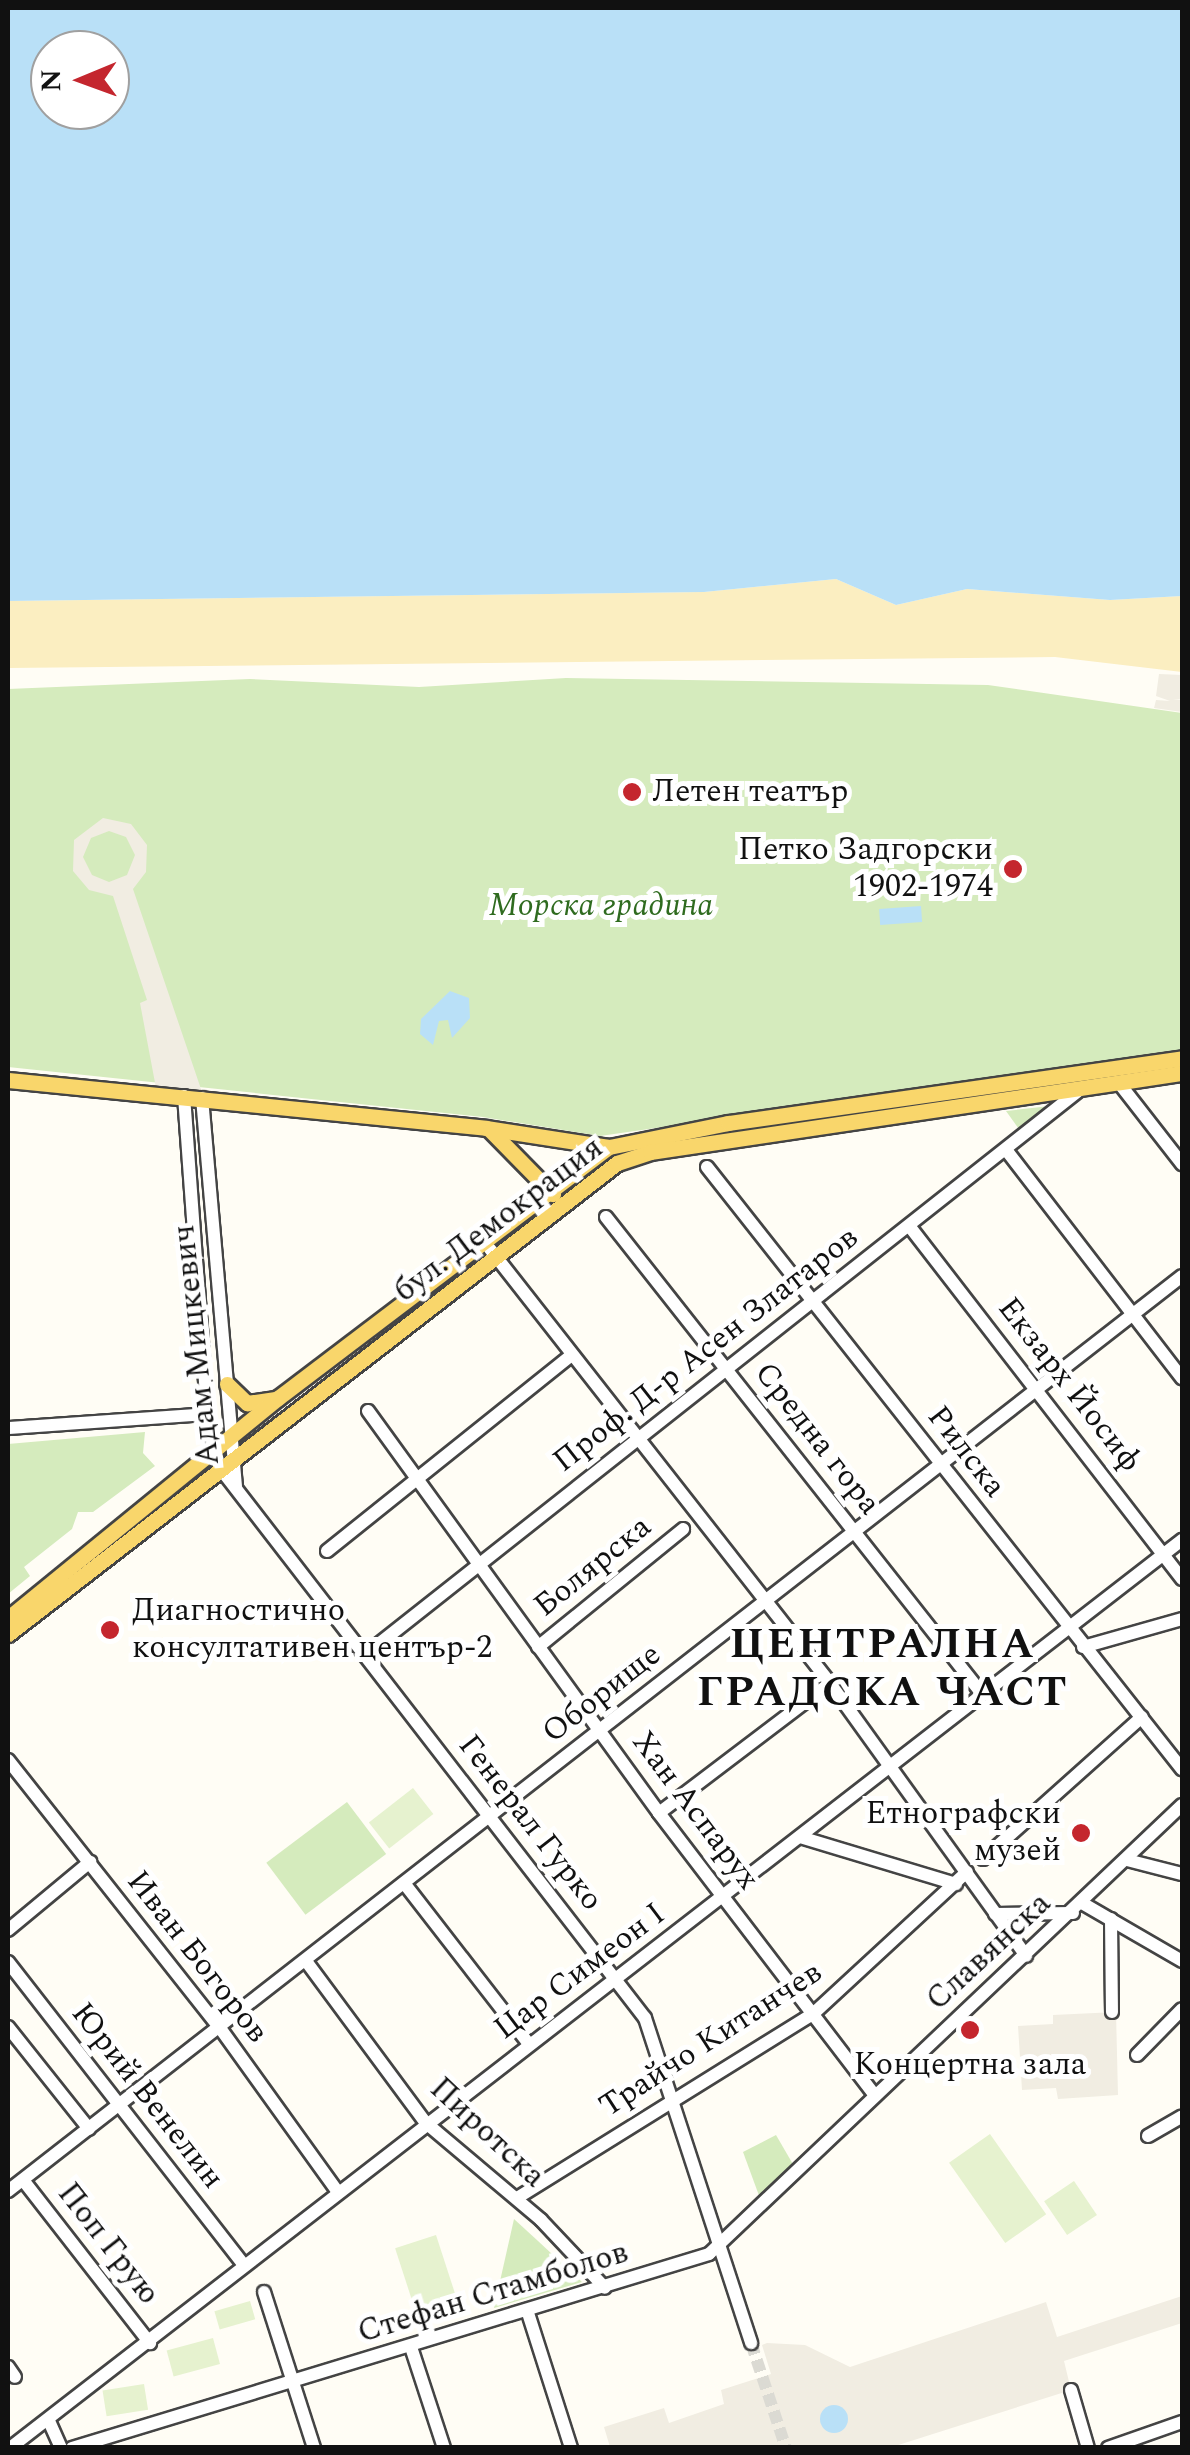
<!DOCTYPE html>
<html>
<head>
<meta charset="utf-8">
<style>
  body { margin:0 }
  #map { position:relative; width:1190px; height:2455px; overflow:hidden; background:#fffdf5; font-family:Spectral,serif }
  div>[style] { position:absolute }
  .green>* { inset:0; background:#d5ebbd; transform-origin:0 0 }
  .sand>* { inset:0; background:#fbeec1 }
  .pitch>* { inset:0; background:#e6f2cf; transform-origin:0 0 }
  .plaza>* { inset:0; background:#f1ede2 }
  .water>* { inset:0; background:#b9e0f7; transform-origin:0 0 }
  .round { border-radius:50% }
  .minor-tunnel>* { height:12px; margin-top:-6px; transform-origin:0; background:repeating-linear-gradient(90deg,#dbdad3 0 12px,transparent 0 18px) }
  .roads { filter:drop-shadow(2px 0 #444) drop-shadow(-2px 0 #444) drop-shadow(0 2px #444) drop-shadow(0 -2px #444) }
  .minor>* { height:12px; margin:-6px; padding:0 6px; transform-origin:6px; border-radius:6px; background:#fff }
  .major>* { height:15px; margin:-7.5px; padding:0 7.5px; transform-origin:7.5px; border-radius:7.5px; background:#f9d66b }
  .dots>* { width:28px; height:28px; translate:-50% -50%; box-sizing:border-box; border:5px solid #fff; border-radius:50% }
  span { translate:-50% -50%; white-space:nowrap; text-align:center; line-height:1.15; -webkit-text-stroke:10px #fff; paint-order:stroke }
  .poi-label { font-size:32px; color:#111 }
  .left { translate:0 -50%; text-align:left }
  .right { translate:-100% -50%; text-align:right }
  .park-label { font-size:32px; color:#2f6b1f; font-style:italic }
  .street-label { font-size:32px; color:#111 }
  .district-label { font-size:42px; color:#111; font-weight:700; letter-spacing:2.5px }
  .frame { position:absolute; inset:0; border:10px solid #111; pointer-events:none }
  .north { position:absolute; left:30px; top:30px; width:100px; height:100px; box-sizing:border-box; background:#fff; border:2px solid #a0a0a0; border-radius:50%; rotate:269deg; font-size:28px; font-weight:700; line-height:40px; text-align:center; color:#111 }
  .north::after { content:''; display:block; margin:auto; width:35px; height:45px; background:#c4262e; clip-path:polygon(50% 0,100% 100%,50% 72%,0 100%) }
</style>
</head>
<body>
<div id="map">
  <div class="green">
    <i style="clip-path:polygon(566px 678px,988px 685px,1182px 713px,1182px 1053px,600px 1136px,483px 1117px,8px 1067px,8px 689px,250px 679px,419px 687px)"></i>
    <i style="clip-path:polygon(1050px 1106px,1021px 1132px,1006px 1111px)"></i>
    <i style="clip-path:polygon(145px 1432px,143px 1453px,155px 1466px,93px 1512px,78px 1512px,72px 1529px,24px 1567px,30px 1576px,8px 1594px,8px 1444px)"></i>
    <i style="left:347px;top:1802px;width:65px;height:101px;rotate:53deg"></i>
    <i style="clip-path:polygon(776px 2135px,794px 2166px,761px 2201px,743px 2152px)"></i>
    <i style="clip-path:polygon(514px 2219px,538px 2241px,582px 2282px,494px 2308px)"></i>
  </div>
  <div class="sand">
    <i style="clip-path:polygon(836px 579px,896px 605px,967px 589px,1110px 600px,1182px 596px,1182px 672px,1055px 657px,8px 668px,8px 601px,704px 592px)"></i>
  </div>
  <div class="pitch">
    <i style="left:413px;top:1788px;width:33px;height:56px;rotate:52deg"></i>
    <i style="left:990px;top:2134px;width:98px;height:50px;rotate:55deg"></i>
    <i style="left:1074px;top:2181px;width:41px;height:36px;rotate:56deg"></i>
    <i style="left:436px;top:2235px;width:76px;height:43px;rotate:72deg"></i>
    <i style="left:250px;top:2301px;width:19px;height:37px;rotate:74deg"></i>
    <i style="left:213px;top:2338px;width:27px;height:48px;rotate:75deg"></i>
    <i style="left:144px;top:2384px;width:26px;height:42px;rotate:81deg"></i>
  </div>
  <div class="plaza">
    <i style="clip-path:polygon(1159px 674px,1182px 675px,1182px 699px,1173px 699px,1182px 700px,1182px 712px,1154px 708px,1156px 700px,1170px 701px,1156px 696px)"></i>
    <i style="clip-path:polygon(evenodd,103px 818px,131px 824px,147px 845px,146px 872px,133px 889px,202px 1092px,156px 1088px,140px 1003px,147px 1000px,113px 896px,89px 890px,73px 871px,74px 840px,103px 818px,109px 831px,126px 837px,135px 855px,127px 875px,109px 882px,92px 875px,83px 857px,91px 838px,109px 831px)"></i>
    <i style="clip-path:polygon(1116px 2012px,1118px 2095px,1058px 2099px,1056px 2088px,1022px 2090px,1018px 2026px,1053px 2024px,1053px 2015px)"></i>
    <i style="clip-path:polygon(1182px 2296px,1182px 2323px,1064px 2361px,1071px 2390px,892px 2447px,610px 2447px,604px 2427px,664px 2408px,669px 2423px,724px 2404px,721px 2390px,771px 2374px,762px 2345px,767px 2343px,805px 2345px,850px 2367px,1046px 2302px,1057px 2337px)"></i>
  </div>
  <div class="water">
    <i style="clip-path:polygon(evenodd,8px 8px,1182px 8px,1182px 596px,1110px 600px,967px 589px,896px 605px,836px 579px,704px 592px,8px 601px,8px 8px,50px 50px,110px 50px,110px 110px,50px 110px,50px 50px)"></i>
    <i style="left:921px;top:906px;width:16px;height:42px;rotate:86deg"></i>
    <i style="clip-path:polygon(450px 991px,469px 998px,470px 1018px,452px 1038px,448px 1020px,439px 1021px,433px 1045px,420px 1034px,421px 1019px)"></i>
    <i class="round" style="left:820px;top:2405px;width:28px;height:28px"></i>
  </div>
  <div class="minor-tunnel">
    <i style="left:751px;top:2343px;width:111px;rotate:71.6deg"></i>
  </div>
  <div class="roads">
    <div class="minor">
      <i style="left:1119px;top:1083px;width:103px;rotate:52.1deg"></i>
      <i style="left:184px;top:1096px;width:330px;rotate:85.8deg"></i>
      <i style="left:208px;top:1425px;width:45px;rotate:74.4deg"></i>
      <i style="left:220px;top:1468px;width:695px;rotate:52.31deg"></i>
      <i style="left:645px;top:2018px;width:342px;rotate:71.9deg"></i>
      <i style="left:202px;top:1098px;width:390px;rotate:85deg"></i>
      <i style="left:1007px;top:1151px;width:287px;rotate:52.4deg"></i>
      <i style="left:707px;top:1167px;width:767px;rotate:51.73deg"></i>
      <i style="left:606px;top:1217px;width:609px;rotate:51.74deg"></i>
      <i style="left:910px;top:1227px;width:445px;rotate:52.3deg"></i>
      <i style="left:490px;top:1249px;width:551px;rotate:51.92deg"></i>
      <i style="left:830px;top:1683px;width:336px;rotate:54.3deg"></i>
      <i style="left:368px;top:1411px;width:496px;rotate:54.1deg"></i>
      <i style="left:659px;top:1813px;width:356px;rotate:52.6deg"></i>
      <i style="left:8px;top:1428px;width:200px;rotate:-4deg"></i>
      <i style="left:327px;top:1551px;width:314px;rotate:-38.7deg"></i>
      <i style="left:538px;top:1647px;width:187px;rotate:-39.1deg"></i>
      <i style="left:1083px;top:1647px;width:103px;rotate:-15.8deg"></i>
      <i style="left:366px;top:1654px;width:911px;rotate:-38.32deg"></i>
      <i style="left:8px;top:1760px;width:342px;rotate:51.7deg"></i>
      <i style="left:220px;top:2028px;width:202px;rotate:54.3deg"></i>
      <i style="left:659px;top:1813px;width:215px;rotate:-37.2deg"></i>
      <i style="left:800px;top:1837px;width:163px;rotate:16.8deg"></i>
      <i style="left:983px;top:1859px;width:213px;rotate:-41.8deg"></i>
      <i style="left:1127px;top:1860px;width:57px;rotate:14.3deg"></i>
      <i style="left:404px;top:1883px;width:204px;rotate:52.2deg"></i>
      <i style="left:1082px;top:1903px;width:116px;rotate:30.1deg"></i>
      <i style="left:995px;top:1914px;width:78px;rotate:-0.7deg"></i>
      <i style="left:1111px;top:1919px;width:93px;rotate:89.4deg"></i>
      <i style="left:8px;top:1930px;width:107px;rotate:-39.7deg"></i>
      <i style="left:306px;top:1961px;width:202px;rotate:53.5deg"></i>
      <i style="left:426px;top:2123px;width:150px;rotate:40.1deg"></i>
      <i style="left:541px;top:2220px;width:93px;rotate:46.7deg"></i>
      <i style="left:8px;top:1962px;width:383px;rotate:52.1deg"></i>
      <i style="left:8px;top:2027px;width:130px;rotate:51.5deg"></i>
      <i style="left:1137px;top:2055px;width:64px;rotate:-45.6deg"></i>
      <i style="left:1148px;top:2136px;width:39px;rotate:-30deg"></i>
      <i style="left:23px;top:2180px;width:207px;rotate:52.1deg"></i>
      <i style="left:8px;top:2191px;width:1488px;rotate:-37.93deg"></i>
      <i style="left:517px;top:2198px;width:350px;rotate:-31.9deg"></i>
      <i style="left:814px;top:2013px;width:208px;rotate:-42.7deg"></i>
      <i style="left:264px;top:2292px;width:164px;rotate:72.2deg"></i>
      <i style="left:528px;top:2313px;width:142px;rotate:72.3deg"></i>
      <i style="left:411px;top:2347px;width:106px;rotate:71.9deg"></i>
      <i style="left:8px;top:2367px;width:12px;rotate:55deg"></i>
      <i style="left:1071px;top:2390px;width:60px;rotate:73.7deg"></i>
      <i style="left:49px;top:2421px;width:30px;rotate:66deg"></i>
      <i style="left:10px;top:2448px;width:1483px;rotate:-37.77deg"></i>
      <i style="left:72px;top:2448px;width:666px;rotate:-16.94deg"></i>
      <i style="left:709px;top:2254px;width:652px;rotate:-43.51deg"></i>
      <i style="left:1108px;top:2448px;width:78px;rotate:-19.4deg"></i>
    </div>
    <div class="major">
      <i style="left:8px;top:1080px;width:480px;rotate:5.7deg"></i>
      <i style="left:486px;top:1128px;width:124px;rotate:8.8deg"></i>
      <i style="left:490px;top:1130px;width:90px;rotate:45.5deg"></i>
      <i style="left:227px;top:1384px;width:28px;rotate:44deg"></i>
      <i style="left:247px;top:1403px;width:27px;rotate:-8deg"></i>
      <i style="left:8px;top:1618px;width:348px;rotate:-39.2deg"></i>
      <i style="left:278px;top:1398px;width:415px;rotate:-37.2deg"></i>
      <i style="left:609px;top:1147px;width:121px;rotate:-11.4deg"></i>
      <i style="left:728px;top:1123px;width:459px;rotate:-8.1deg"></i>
      <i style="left:8px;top:1634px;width:770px;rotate:-37.72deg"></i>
      <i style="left:617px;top:1163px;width:35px;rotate:-18deg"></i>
      <i style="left:650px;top:1152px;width:538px;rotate:-8.45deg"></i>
    </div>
  </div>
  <div class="dots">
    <i style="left:632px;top:792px;background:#c4262e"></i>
    <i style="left:1013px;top:869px;background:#c4262e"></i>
    <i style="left:110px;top:1630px;background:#c4262e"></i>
    <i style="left:1081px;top:1833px;background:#c4262e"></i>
    <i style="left:970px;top:2030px;background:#c4262e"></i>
  </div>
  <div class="poi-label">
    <span class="left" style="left:652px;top:792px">Летен театър</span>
    <span class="right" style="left:993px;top:869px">Петко Задгорски<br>1902-1974</span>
    <span class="left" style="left:132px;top:1630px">Диагностично<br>консултативен център-2</span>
    <span class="right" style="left:1061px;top:1833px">Етнографски<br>музей</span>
    <span style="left:970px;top:2065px">Концертна зала</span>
  </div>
  <div class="park-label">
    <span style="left:601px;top:906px">Морска градина</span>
  </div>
  <div class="street-label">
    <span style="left:499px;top:1220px;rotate:-37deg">бул. Демокрация</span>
    <span style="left:197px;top:1345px;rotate:-96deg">Адам Мицкевич</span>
    <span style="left:706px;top:1350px;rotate:-38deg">Проф. Д-р Асен Златаров</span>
    <span style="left:1069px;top:1385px;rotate:52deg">Екзарх Йосиф</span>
    <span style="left:817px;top:1439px;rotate:52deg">Средна гора</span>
    <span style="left:966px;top:1452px;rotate:52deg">Рилска</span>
    <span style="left:593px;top:1567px;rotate:-39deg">Болярска</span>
    <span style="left:602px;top:1694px;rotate:-38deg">Оборище</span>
    <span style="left:695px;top:1811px;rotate:53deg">Хан Аспарух</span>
    <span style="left:530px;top:1823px;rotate:52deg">Генерал Гурко</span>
    <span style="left:989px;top:1952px;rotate:-43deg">Славянска</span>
    <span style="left:197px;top:1957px;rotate:52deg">Иван Богоров</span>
    <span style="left:580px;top:1972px;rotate:-37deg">Цар Симеон I</span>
    <span style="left:711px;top:2040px;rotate:-33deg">Трайчо Китанчев</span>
    <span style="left:147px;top:2096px;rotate:52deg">Юрий Венелин</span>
    <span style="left:487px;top:2133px;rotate:43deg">Пиротска</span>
    <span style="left:108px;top:2244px;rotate:52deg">Поп Грую</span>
    <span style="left:493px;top:2293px;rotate:-17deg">Стефан Стамболов</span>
  </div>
  <div class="district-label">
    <span style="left:883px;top:1669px">ЦЕНТРАЛНА<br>ГРАДСКА ЧАСТ</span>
  </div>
  <div class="frame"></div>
  <div class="north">N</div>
</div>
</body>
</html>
